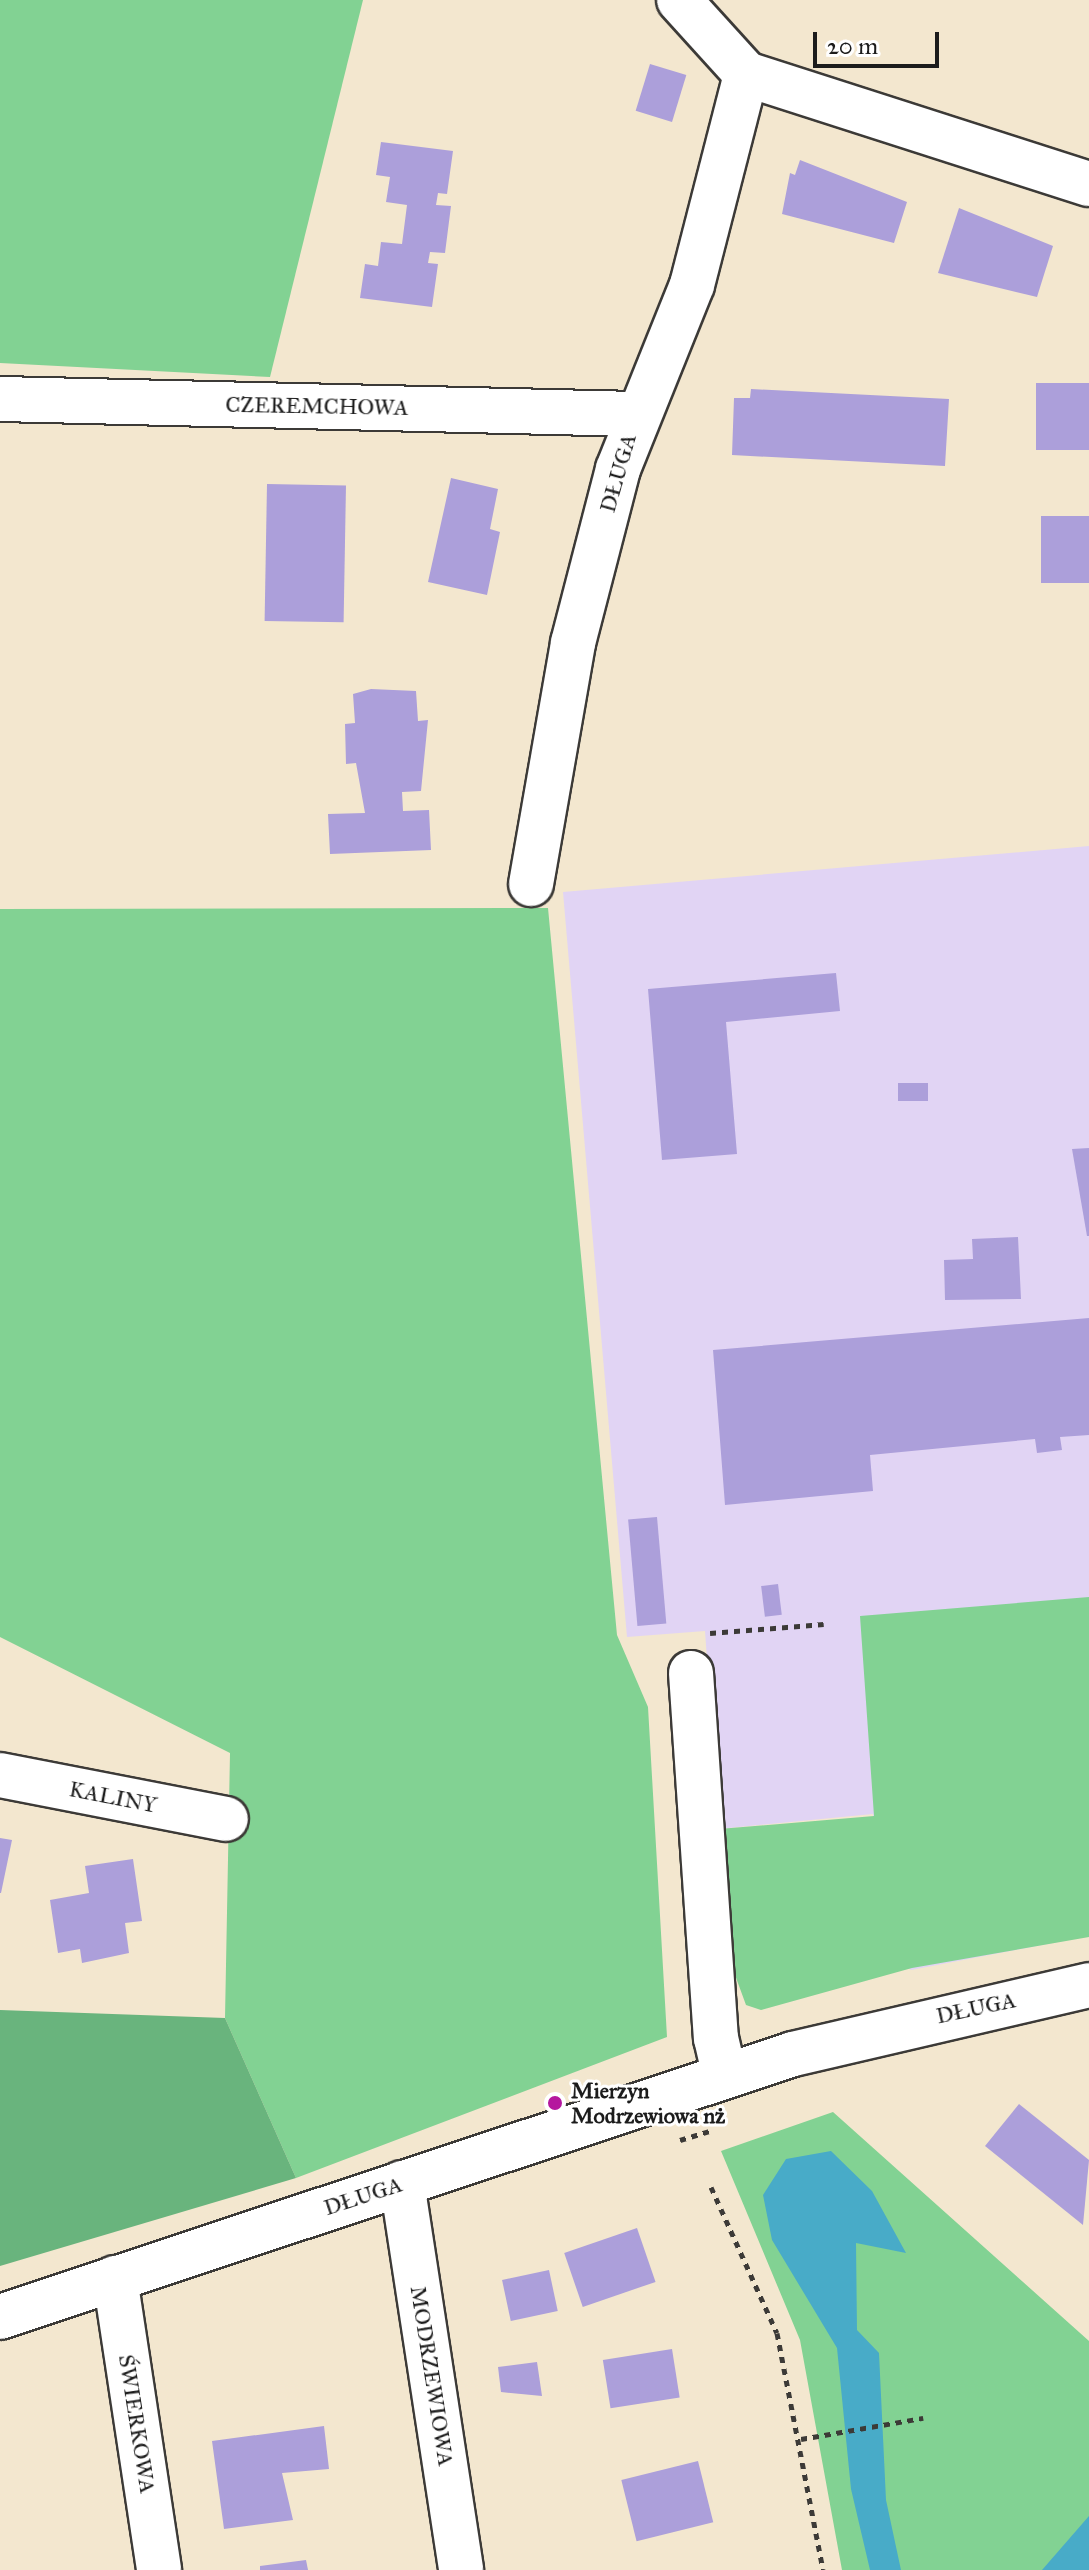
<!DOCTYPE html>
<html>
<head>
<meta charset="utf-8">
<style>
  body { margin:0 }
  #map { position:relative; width:1089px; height:2570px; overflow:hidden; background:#f3e7cf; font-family:"IM FELL Great Primer",serif }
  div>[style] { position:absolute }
  .built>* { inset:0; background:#e1d4f4 }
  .green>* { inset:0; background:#82d293 }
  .forest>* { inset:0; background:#69b47d }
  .water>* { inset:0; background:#48abc8 }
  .building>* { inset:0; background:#ac9fda; transform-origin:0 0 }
  .path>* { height:5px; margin-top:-2.5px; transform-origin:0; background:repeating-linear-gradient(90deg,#3c3a37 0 6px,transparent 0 12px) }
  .roads { filter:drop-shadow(2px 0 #3c3a37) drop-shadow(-2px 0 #3c3a37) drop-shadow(0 2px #3c3a37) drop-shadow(0 -2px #3c3a37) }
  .minor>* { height:44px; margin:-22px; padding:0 22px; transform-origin:22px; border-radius:22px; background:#fff }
  .dots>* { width:22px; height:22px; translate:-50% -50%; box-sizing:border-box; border:4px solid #fff; border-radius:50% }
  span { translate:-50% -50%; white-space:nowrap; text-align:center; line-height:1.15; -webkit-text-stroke:6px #fff; paint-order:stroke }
  .street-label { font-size:22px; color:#1c1c1c }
  .poi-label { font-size:22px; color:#1c1c1c; font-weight:700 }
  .left { translate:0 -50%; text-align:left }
  .scale { position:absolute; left:813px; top:32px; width:126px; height:36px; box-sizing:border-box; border:4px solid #1c1c1c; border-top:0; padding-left:10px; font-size:24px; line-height:28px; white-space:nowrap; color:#1c1c1c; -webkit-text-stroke:6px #fff; paint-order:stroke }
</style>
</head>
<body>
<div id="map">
  <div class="built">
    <i style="clip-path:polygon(1089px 846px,1089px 1936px,911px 1970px,882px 1949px,873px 1814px,719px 1829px,705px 1631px,627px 1637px,563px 892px)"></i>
  </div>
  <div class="green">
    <i style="clip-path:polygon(0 0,363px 0,270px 377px,0 363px)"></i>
    <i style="clip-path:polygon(548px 908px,617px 1635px,648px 1707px,667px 2037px,296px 2178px,225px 2018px,230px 1753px,0 1637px,0 909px)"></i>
    <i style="clip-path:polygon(1089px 1597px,1089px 1937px,912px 1968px,761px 2010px,746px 2005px,735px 1975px,719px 1829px,874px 1816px,860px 1616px)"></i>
    <i style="clip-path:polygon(833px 2112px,1089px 2341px,1089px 2570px,842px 2570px,800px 2340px,721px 2151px)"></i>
  </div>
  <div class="forest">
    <i style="clip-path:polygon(0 2010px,225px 2018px,296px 2178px,0 2266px)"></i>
  </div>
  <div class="water">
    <i style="clip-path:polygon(831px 2151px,872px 2191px,906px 2253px,856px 2243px,857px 2330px,879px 2353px,886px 2500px,901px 2570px,870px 2570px,851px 2489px,837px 2348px,772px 2240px,763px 2195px,786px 2159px)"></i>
    <i style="clip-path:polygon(1089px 2516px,1089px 2570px,1042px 2570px)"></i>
  </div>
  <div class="building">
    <i style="left:650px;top:64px;width:38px;height:49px;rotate:17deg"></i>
    <i style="clip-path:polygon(381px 142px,453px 151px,447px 194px,438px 193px,436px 205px,451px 206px,445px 253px,430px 252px,428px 263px,438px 264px,432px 307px,360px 298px,365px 264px,378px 266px,381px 242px,402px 244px,407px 205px,386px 202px,390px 177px,376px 175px)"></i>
    <i style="clip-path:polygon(800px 160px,907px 202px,894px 243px,782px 214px,790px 173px,795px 175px)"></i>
    <i style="clip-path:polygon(959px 208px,1053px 246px,1037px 297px,938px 273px)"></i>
    <i style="left:1089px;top:383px;width:67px;height:53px;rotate:90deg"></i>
    <i style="clip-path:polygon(751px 389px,949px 399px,945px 466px,732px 455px,734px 398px,750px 398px)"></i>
    <i style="clip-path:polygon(451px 478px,498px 489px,490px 529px,500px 532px,487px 595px,428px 582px)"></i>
    <i style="left:267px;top:484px;width:79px;height:137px;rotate:1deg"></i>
    <i style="left:1089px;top:516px;width:67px;height:48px;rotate:90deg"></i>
    <i style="clip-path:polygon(371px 689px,416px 691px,418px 721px,428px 720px,421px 791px,402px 792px,403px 811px,429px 810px,431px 850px,330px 854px,328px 814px,365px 813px,356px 763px,346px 764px,345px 724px,355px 723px,353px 694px)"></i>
    <i style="clip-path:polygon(836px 973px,840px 1011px,726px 1022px,737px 1154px,662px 1160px,648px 989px)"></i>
    <i style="left:928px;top:1083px;width:18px;height:30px;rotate:90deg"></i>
    <i style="clip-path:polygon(1089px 1148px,1089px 1236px,1087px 1236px,1072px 1149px)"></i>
    <i style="clip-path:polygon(1018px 1237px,1021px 1299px,945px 1300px,944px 1260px,973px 1259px,972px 1239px)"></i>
    <i style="clip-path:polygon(1089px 1318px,1089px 1435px,1060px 1437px,1062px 1450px,1037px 1453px,1035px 1439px,870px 1455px,873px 1491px,725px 1505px,713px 1350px)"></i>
    <i style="left:657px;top:1517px;width:107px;height:29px;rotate:85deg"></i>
    <i style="left:778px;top:1584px;width:31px;height:17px;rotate:83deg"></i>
    <i style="clip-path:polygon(0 1838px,12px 1840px,1px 1893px,0 1893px)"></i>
    <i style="clip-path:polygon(133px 1859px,142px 1921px,125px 1923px,129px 1953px,82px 1963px,80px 1949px,58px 1953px,50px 1900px,89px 1893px,85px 1866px)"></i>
    <i style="clip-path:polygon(1019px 2104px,1089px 2160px,1083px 2225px,985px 2146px)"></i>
    <i style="left:637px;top:2228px;width:57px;height:77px;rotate:71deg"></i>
    <i style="left:549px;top:2270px;width:42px;height:48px;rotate:78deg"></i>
    <i style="left:672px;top:2349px;width:49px;height:70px;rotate:81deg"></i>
    <i style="clip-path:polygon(537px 2362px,542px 2396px,501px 2392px,498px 2367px)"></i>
    <i style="clip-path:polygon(324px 2426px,329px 2469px,282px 2473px,293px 2520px,224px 2529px,212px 2441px)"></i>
    <i style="left:698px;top:2461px;width:63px;height:79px;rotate:76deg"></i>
    <i style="clip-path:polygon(306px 2560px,308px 2570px,260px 2570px,260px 2566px)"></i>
  </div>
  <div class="path">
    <i style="left:710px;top:1633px;width:114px;rotate:-4.5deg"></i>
    <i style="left:680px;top:2140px;width:34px;rotate:-17deg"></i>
    <i style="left:711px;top:2187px;width:160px;rotate:65.7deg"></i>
    <i style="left:777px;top:2333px;width:241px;rotate:79deg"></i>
    <i style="left:801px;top:2439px;width:124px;rotate:-9.8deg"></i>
  </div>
  <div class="roads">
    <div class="minor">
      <i style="left:679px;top:0;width:100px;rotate:47.8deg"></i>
      <i style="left:746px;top:74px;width:360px;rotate:17.8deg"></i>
      <i style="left:0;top:399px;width:635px;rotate:1.35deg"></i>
      <i style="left:531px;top:884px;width:245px;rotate:-80.1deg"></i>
      <i style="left:573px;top:643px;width:180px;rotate:-75.5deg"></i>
      <i style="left:618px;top:469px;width:198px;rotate:-68.1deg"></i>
      <i style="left:692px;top:285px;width:218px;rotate:-75.6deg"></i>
      <i style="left:691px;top:1673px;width:366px;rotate:86.1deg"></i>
      <i style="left:716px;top:2038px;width:39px;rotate:77deg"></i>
      <i style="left:0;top:1775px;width:230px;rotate:11deg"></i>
      <i style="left:402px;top:2183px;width:391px;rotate:81.3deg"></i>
      <i style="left:115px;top:2278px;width:295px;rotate:81.4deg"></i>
      <i style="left:0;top:2317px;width:835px;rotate:-18.35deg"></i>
      <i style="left:793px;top:2054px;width:304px;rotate:-13.1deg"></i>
    </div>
  </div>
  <div class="dots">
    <i style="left:555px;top:2103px;background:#b5179e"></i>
  </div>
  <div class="street-label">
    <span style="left:317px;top:406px;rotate:1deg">CZEREMCHOWA</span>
    <span style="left:618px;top:473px;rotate:-74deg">DŁUGA</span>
    <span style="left:113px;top:1797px;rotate:11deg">KALINY</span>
    <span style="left:976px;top:2008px;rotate:-12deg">DŁUGA</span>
    <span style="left:363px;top:2196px;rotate:-18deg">DŁUGA</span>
    <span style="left:432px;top:2376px;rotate:81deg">MODRZEWIOWA</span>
    <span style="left:137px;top:2424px;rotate:81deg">ŚWIERKOWA</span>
  </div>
  <div class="poi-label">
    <span class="left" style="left:571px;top:2103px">Mierzyn<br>Modrzewiowa nż</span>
  </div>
  <div class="scale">20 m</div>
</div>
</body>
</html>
